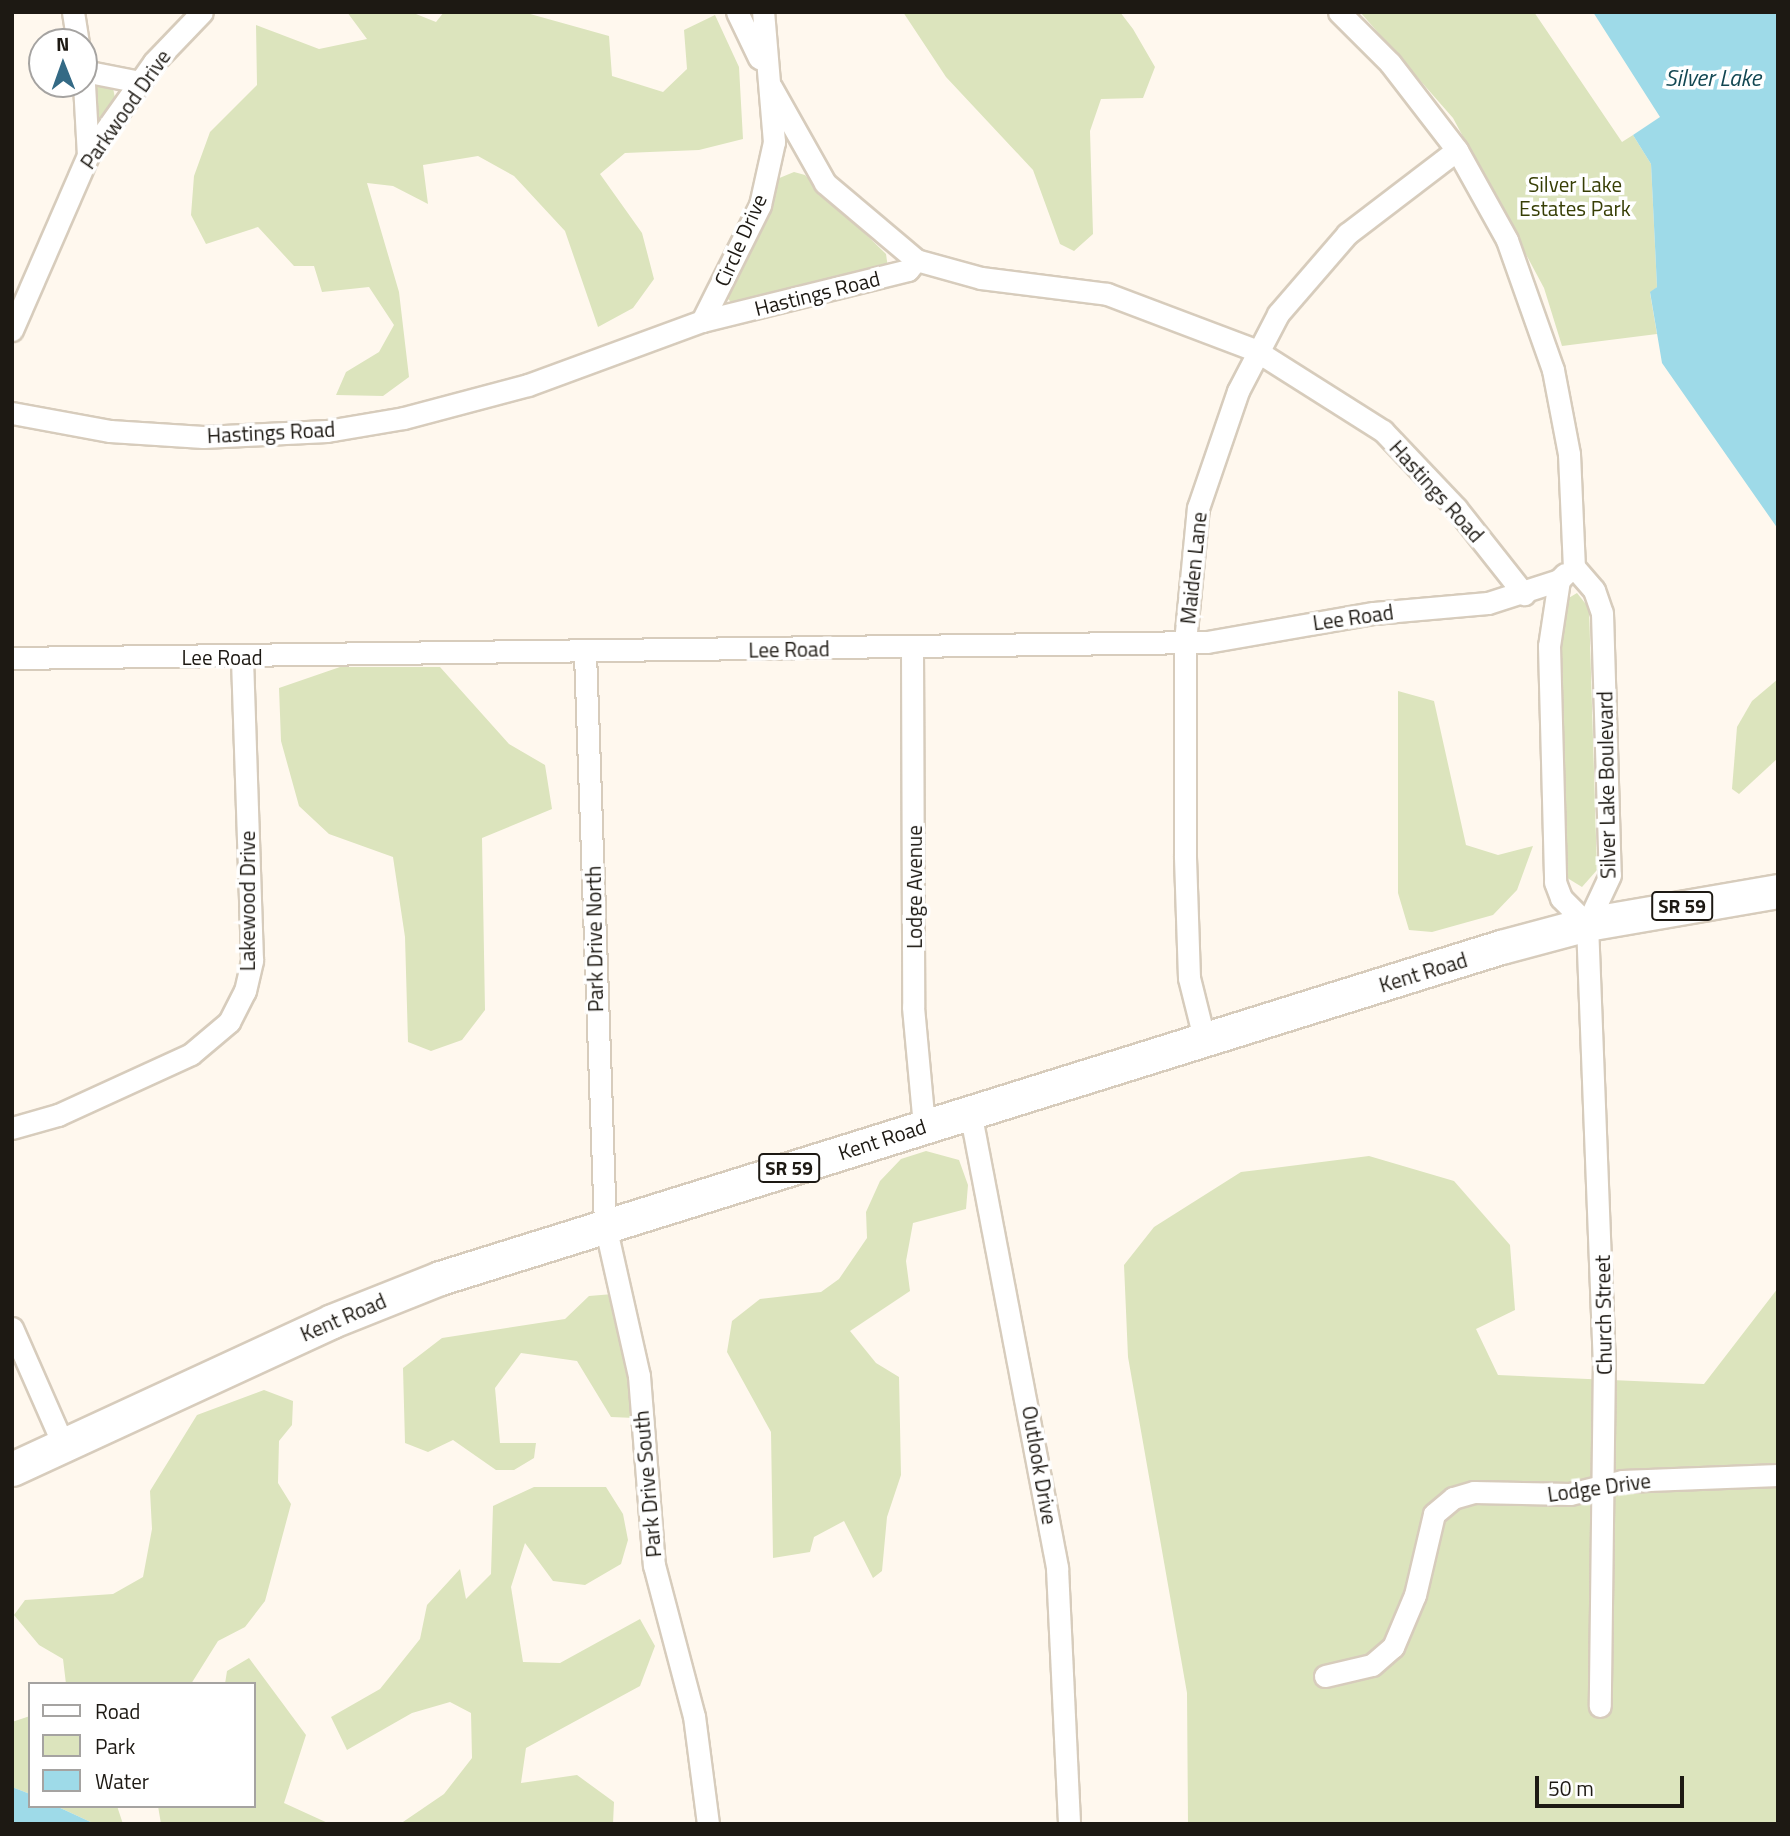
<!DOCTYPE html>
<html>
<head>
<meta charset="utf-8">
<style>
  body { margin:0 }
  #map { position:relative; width:1790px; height:1836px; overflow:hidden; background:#fff8ee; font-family:"Titillium Web",sans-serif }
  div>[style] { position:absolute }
  .green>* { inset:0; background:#dce4bd }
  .water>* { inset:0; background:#9edae8 }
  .roads { filter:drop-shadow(2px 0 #d7ccbc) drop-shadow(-2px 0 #d7ccbc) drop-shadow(0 2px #d7ccbc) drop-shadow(0 -2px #d7ccbc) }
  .minor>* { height:21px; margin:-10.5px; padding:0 10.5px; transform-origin:10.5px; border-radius:10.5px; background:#fff }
  .primary>* { height:33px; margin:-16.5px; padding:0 16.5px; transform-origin:16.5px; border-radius:16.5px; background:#fff }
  span { translate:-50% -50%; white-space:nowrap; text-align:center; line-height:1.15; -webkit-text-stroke:7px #fff; paint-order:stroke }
  .shield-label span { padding:2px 5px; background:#fff; border:2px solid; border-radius:5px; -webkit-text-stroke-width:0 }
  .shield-label { font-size:19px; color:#1d1913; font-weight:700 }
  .street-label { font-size:21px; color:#1d1913 }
  .park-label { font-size:21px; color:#373e05 }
  .water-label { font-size:23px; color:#124752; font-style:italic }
  .frame { position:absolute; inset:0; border:14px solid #1d1913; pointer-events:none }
  .legend { position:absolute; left:28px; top:1682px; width:228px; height:126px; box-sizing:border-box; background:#fff; border:2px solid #a5a3a1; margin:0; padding:9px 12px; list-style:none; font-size:21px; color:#1d1913 }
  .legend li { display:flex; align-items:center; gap:14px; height:35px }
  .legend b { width:35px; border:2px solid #a5a3a1 }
  .north { position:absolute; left:28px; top:28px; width:70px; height:70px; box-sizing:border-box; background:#fff; border:2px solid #a5a3a1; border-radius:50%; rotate:359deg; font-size:19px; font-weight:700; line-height:28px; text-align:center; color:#1d1913 }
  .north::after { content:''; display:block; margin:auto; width:24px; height:32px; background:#346a85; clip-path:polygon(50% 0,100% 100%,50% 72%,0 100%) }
  .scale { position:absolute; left:1535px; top:1776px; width:149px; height:32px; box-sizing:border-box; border:4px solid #1d1913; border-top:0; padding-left:9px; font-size:21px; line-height:24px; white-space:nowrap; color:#1d1913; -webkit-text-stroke:5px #fff; paint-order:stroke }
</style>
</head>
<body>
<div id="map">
  <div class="green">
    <i style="clip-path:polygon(347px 12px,411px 12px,436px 22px,444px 12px,523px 12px,609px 36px,612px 76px,663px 92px,687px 69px,684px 30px,715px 15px,739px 67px,743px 139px,699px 150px,625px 153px,600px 174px,642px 233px,654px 279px,633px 308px,598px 327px,565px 231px,514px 176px,478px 156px,423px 165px,428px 204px,393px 186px,367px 183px,399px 292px,409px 377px,383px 396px,336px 395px,346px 372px,379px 352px,394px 325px,369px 287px,322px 292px,314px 266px,294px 266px,258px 227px,206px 244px,191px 215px,194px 176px,210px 132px,257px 85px,256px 25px,319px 49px,367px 39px)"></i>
    <i style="clip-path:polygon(903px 12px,1120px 12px,1133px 29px,1155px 67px,1143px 98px,1101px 99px,1090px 131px,1093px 234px,1074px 251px,1060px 244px,1033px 170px,946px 77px)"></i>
    <i style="clip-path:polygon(1360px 12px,1534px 12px,1622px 142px,1633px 135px,1651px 164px,1657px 287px,1650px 293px,1657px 334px,1562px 346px,1544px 288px,1453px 118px)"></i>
    <i style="clip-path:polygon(102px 84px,113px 88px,115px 98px,95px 125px,92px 86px)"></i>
    <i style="clip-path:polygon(794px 172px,805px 175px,886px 254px,888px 268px,732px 303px,724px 295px,777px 179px)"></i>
    <i style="clip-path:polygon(1577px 593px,1589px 608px,1597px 870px,1582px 887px,1564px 876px,1557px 605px)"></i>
    <i style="clip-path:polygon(340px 667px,440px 667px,509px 744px,545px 765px,552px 809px,482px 838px,485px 1010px,462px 1040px,431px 1051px,408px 1042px,405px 937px,393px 857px,329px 834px,299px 806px,281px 741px,279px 688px)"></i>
    <i style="clip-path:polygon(1778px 679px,1778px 758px,1739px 794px,1732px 789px,1737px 727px,1752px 701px)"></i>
    <i style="clip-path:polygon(1398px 691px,1434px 701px,1466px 845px,1498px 855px,1533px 846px,1517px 890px,1493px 915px,1432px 932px,1409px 930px,1398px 893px)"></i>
    <i style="clip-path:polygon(926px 1151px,959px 1160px,968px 1185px,966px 1209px,913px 1223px,906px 1261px,910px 1291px,850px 1331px,876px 1363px,899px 1377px,901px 1475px,887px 1517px,882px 1571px,873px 1578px,844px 1521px,814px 1537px,810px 1552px,773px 1558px,771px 1432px,727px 1352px,732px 1321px,760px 1299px,821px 1292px,839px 1279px,867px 1238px,866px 1212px,880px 1181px,901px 1159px)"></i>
    <i style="clip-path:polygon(1369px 1156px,1454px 1181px,1510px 1245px,1515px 1310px,1476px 1329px,1498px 1375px,1704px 1384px,1778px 1288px,1778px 1824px,1188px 1824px,1187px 1693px,1128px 1357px,1124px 1265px,1154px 1227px,1241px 1172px)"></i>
    <i style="clip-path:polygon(613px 1294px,637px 1369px,635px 1418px,611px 1417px,577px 1361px,521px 1353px,495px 1388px,500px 1443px,536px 1443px,534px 1458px,514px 1470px,496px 1470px,453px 1440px,428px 1452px,405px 1443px,403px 1368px,442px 1338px,565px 1319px,589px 1296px)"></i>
    <i style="clip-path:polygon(264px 1390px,293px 1401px,292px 1425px,279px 1441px,278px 1483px,291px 1504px,265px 1601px,245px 1627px,218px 1641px,191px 1684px,66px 1684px,63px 1659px,39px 1645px,14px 1615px,25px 1600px,113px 1594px,143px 1577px,152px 1529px,150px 1491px,197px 1415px)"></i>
    <i style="clip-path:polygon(534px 1487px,606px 1487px,623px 1514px,628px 1540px,621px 1564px,585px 1585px,553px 1581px,525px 1543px,511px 1587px,523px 1662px,560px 1663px,640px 1619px,655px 1646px,640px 1686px,526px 1748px,521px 1783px,577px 1775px,614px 1802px,613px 1824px,400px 1824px,444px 1794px,472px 1758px,471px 1713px,450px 1702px,412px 1713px,347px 1750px,331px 1717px,380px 1689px,420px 1639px,427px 1605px,460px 1569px,466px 1599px,491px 1574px,493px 1506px)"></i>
    <i style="clip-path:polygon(249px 1658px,306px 1735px,284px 1803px,330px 1824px,161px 1824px,158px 1806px,254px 1806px,254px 1684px,225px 1684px,227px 1671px)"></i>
    <i style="clip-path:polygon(30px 1716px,30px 1794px,12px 1787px,12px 1722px)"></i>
    <i style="clip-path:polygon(56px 1806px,117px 1806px,123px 1824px,95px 1824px)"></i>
  </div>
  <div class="water">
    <i style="clip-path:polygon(1593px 12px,1778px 12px,1778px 529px,1662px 363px,1650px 292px,1657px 287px,1651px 164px,1633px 135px,1660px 117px)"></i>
    <i style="clip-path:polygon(12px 1787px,30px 1794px,30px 1806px,56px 1806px,95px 1824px,12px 1824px)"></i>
  </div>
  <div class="roads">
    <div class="minor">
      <i style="left:73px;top:12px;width:30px;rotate:81deg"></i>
      <i style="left:737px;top:12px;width:51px;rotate:64.4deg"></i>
      <i style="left:1339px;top:12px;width:72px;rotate:45deg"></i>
      <i style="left:1390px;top:63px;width:110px;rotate:52.4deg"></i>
      <i style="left:1457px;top:150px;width:103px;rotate:60.9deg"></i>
      <i style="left:1507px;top:240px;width:138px;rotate:70.5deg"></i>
      <i style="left:1553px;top:370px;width:86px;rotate:79.2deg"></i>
      <i style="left:1569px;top:454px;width:113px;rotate:87.5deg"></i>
      <i style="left:1574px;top:567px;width:30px;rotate:49deg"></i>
      <i style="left:1594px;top:590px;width:24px;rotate:71deg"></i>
      <i style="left:1602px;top:613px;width:262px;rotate:88.3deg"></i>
      <i style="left:1610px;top:875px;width:54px;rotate:115.1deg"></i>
      <i style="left:84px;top:71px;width:57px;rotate:11.1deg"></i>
      <i style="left:84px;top:84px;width:71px;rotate:86.8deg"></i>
      <i style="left:771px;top:87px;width:110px;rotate:60.6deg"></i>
      <i style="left:825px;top:183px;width:119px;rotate:40.2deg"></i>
      <i style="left:702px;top:321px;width:130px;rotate:-63.4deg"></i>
      <i style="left:760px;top:205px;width:65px;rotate:-77.5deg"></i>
      <i style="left:774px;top:142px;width:130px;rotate:-94.8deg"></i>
      <i style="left:12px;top:330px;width:191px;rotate:-66.5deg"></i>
      <i style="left:88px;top:155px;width:114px;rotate:-54.6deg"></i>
      <i style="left:154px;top:62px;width:69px;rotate:-46.2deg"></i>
      <i style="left:12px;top:413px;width:100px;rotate:10.4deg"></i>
      <i style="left:110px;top:431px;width:93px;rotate:3.7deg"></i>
      <i style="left:203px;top:437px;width:124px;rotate:-2.8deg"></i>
      <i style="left:327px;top:431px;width:78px;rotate:-9.6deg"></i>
      <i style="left:404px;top:418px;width:128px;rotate:-14.9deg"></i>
      <i style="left:528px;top:385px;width:185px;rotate:-20.2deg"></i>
      <i style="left:702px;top:321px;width:212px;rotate:-13.9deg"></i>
      <i style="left:908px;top:270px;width:13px;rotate:-51deg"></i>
      <i style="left:916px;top:260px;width:67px;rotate:15.5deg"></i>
      <i style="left:981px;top:278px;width:127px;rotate:7.2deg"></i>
      <i style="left:1107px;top:294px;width:158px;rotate:20.7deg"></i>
      <i style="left:1255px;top:350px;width:151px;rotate:32.3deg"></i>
      <i style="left:1383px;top:431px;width:106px;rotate:46.5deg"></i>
      <i style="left:1456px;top:508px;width:110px;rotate:51.7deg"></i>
      <i style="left:1565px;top:574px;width:8px;rotate:135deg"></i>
      <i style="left:1559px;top:580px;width:67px;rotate:98.6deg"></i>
      <i style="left:1549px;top:646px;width:236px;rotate:88.5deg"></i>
      <i style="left:1555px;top:882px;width:17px;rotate:69deg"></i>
      <i style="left:1561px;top:898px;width:37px;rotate:45deg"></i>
      <i style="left:912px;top:648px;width:359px;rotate:89.8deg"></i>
      <i style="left:913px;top:1007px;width:120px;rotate:84.7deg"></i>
      <i style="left:585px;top:653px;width:572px;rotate:88deg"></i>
      <i style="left:605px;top:1225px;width:155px;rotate:77.3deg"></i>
      <i style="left:639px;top:1376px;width:190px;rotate:85.5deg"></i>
      <i style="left:654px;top:1565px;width:156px;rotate:75.2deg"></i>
      <i style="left:694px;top:1716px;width:109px;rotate:82.6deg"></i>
      <i style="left:12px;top:658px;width:1195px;rotate:-0.77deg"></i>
      <i style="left:1207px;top:642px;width:169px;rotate:-9.9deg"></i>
      <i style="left:1374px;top:613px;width:114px;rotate:-5deg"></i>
      <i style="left:1488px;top:603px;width:75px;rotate:-17.9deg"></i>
      <i style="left:1587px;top:924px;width:435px;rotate:87.8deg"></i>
      <i style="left:1604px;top:1359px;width:347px;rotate:90.7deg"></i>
      <i style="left:1204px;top:1038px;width:62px;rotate:-104deg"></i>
      <i style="left:1189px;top:978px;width:123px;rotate:-91.9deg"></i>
      <i style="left:1185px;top:855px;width:213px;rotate:-90deg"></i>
      <i style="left:1185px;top:642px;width:135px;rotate:-84.5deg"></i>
      <i style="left:1198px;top:508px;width:124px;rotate:-71.1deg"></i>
      <i style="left:1238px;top:391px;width:87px;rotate:-62.5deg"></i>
      <i style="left:1278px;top:314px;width:106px;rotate:-49.2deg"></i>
      <i style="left:1347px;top:234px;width:138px;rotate:-37.4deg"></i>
      <i style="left:970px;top:1111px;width:465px;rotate:79.2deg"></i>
      <i style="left:1057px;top:1568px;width:256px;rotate:87.3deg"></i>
      <i style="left:12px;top:1128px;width:48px;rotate:-15.8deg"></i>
      <i style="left:58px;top:1115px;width:146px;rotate:-24.6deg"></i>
      <i style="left:191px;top:1054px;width:50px;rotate:-40.1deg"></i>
      <i style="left:229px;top:1022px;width:35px;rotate:-63deg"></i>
      <i style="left:245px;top:991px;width:32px;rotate:-77deg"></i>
      <i style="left:252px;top:960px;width:302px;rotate:-91.9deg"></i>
      <i style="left:12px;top:1328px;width:127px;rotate:66.3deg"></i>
      <i style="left:1325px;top:1676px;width:48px;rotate:-13.2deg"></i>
      <i style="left:1372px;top:1665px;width:28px;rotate:-41deg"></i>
      <i style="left:1393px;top:1647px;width:56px;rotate:-67.1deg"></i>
      <i style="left:1415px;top:1595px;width:83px;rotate:-76.8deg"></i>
      <i style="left:1434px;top:1514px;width:25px;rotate:-40deg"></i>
      <i style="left:1453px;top:1498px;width:22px;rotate:-16deg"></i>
      <i style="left:1474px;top:1492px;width:96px;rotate:1.2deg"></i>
      <i style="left:1570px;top:1494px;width:54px;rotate:-14deg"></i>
      <i style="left:1622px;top:1481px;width:156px;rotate:-2.2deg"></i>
    </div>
    <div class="primary">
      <i style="left:12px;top:1469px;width:353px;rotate:-24.8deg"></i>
      <i style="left:332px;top:1321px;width:116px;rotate:-21.7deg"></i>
      <i style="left:440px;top:1278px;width:1111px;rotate:-17.33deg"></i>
      <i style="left:1501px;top:947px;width:89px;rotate:-15deg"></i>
      <i style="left:1587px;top:924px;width:194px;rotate:-9.8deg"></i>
    </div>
  </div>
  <div class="shield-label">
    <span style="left:1682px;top:906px">SR 59</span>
    <span style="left:789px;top:1168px">SR 59</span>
  </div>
  <div class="street-label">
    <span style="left:125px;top:109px;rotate:-55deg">Parkwood Drive</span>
    <span style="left:740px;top:240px;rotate:-66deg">Circle Drive</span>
    <span style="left:817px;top:293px;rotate:-14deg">Hastings Road</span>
    <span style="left:271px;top:432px;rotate:-3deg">Hastings Road</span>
    <span style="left:1437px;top:491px;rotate:48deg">Hastings Road</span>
    <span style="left:1193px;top:568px;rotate:-84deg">Maiden Lane</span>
    <span style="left:1353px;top:617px;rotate:-8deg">Lee Road</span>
    <span style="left:789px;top:649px;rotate:-1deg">Lee Road</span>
    <span style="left:222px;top:657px">Lee Road</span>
    <span style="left:1606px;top:785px;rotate:-91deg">Silver Lake Boulevard</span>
    <span style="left:914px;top:887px;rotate:-90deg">Lodge Avenue</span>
    <span style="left:247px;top:901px;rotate:-90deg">Lakewood Drive</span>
    <span style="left:594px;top:939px;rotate:-91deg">Park Drive North</span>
    <span style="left:1423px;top:972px;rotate:-17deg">Kent Road</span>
    <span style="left:882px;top:1139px;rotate:-18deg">Kent Road</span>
    <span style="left:1603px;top:1315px;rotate:-91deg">Church Street</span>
    <span style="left:343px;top:1317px;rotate:-23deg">Kent Road</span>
    <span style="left:1040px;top:1465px;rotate:80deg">Outlook Drive</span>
    <span style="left:647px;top:1484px;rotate:-95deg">Park Drive South</span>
    <span style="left:1599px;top:1487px;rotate:-8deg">Lodge Drive</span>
  </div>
  <div class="park-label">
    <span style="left:1575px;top:196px">Silver Lake<br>Estates Park</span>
  </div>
  <div class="water-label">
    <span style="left:1713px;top:78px">Silver Lake</span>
  </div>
  <div class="frame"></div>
  <ul class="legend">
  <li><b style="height:9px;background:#fff"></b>Road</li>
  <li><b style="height:19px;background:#dce4bd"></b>Park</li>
  <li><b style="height:19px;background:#9edae8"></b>Water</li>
  </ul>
  <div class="north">N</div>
  <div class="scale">50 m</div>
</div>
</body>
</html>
